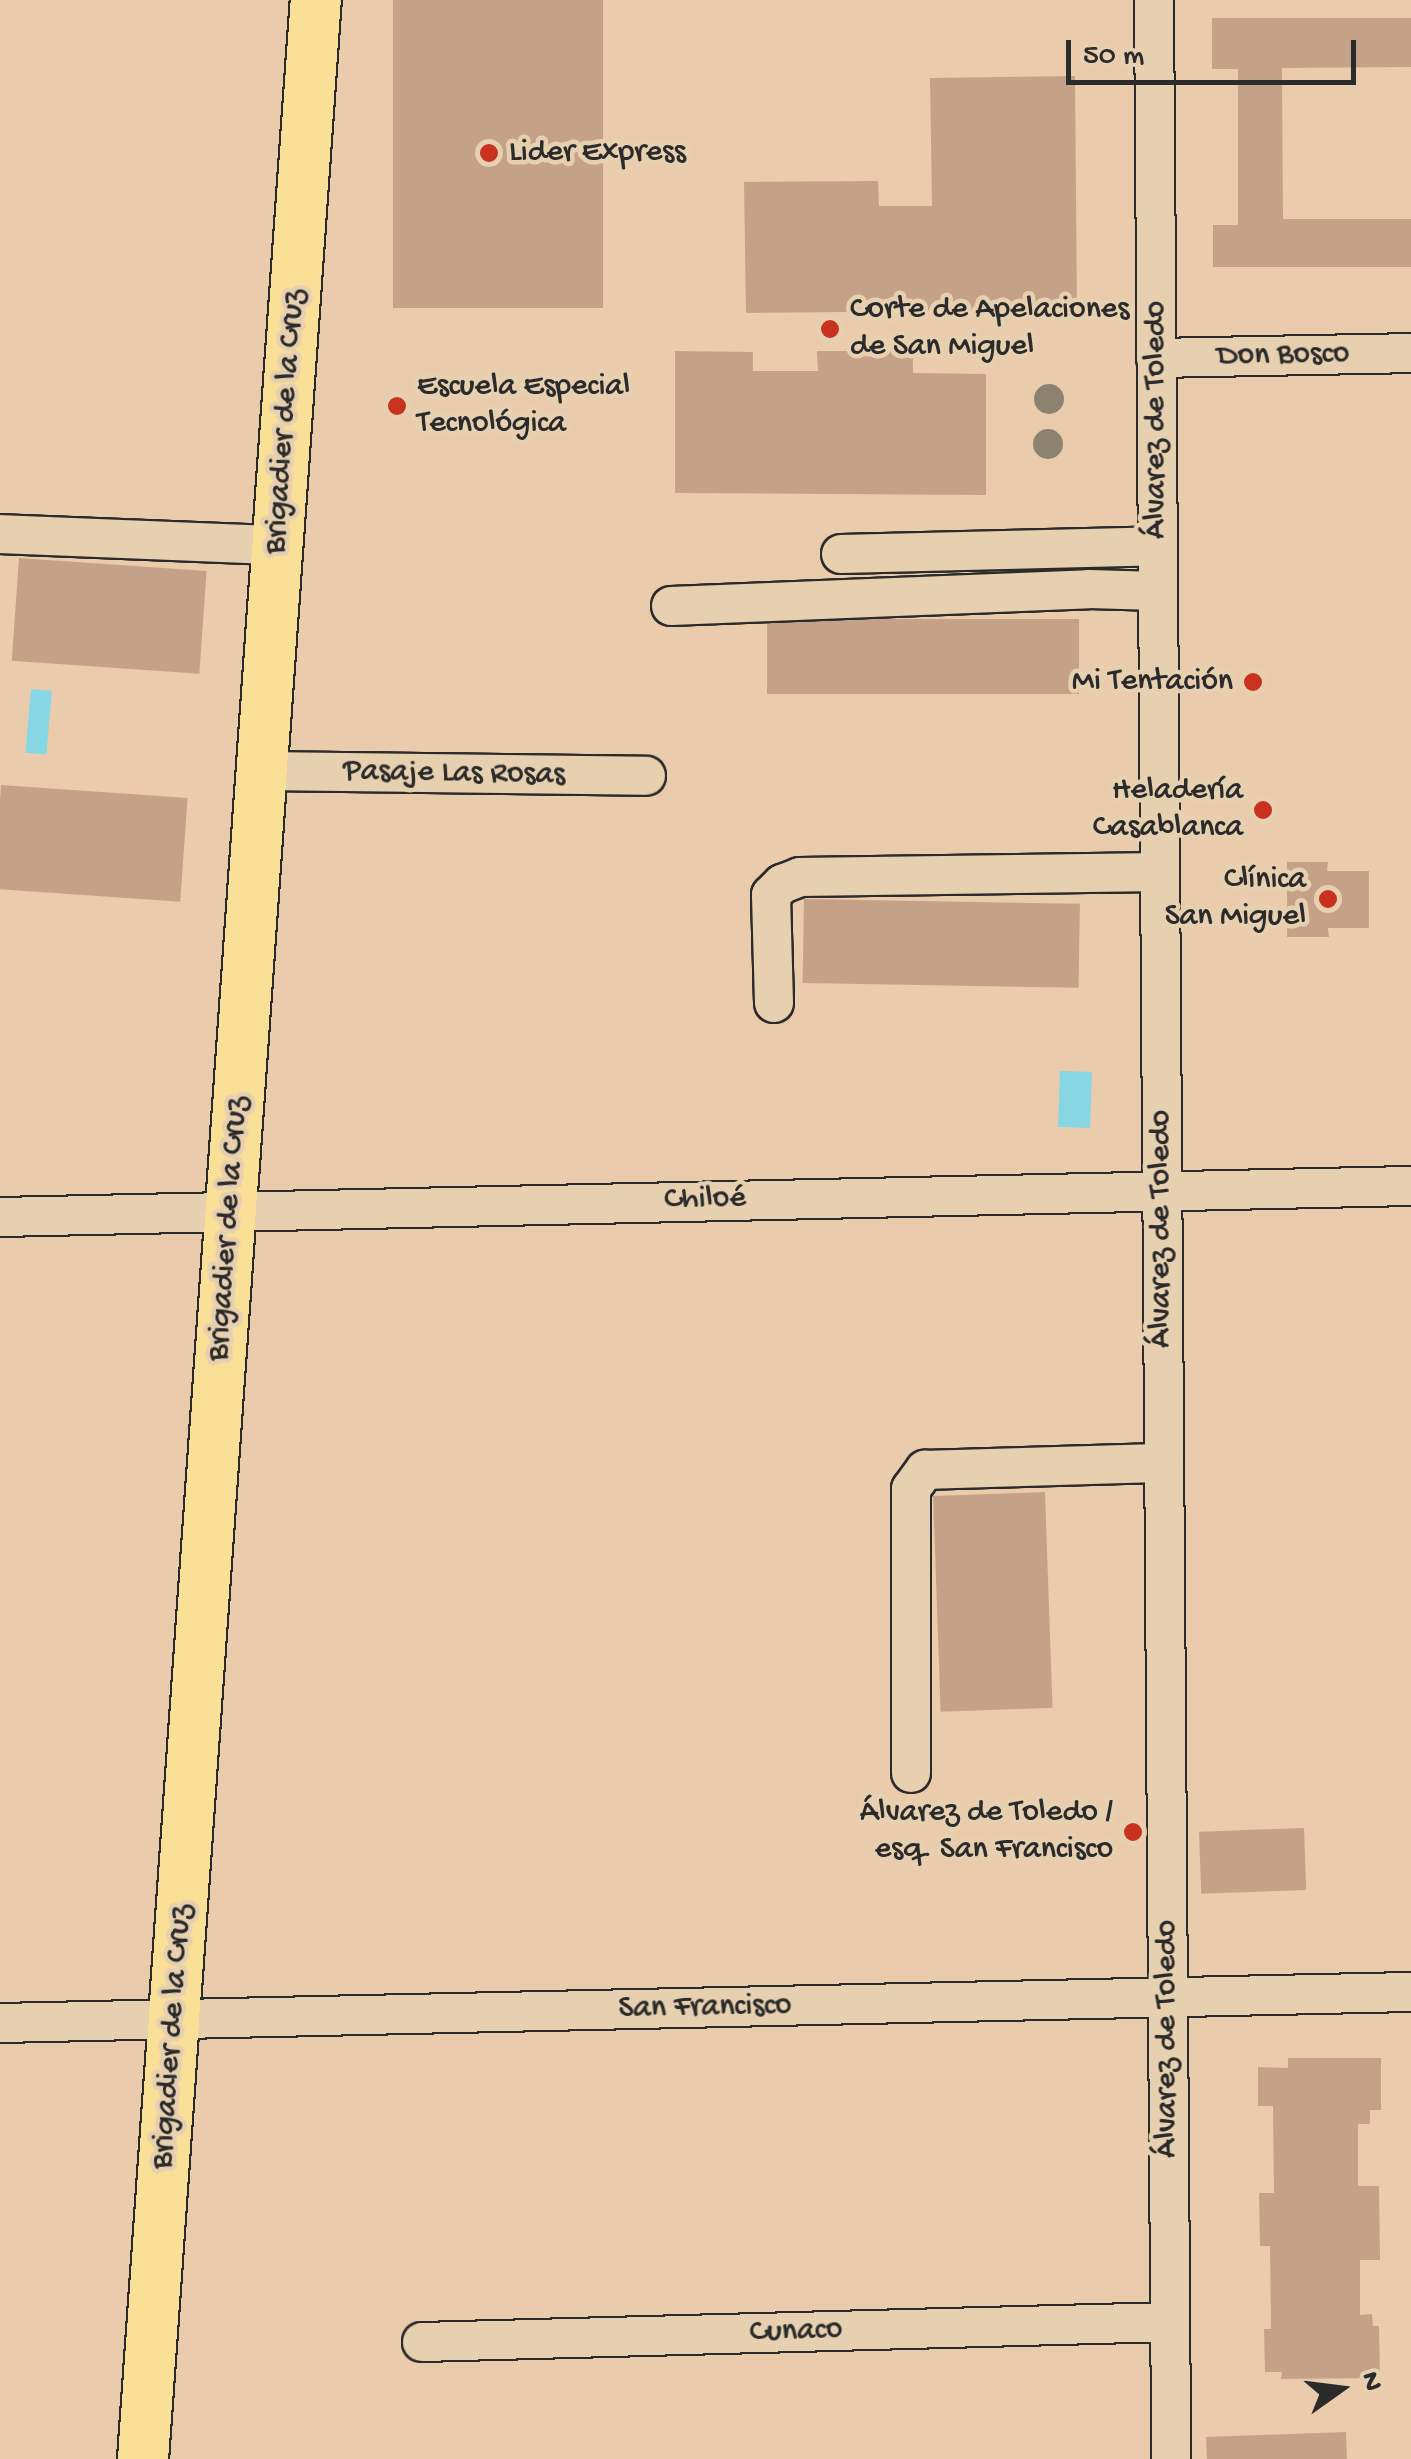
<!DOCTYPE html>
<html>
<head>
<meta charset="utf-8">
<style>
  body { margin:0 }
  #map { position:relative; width:1411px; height:2459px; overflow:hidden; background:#eaccac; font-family:"Gochi Hand",sans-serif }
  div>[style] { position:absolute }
  .water>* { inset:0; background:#87d6e4; transform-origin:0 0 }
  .building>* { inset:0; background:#c5a287; transform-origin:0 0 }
  .roads { filter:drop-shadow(2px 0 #2b2b2b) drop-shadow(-2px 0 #2b2b2b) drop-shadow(0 2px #2b2b2b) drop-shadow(0 -2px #2b2b2b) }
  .minor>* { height:38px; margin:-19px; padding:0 19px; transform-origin:19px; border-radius:19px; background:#e7d0b0 }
  .major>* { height:50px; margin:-25px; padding:0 25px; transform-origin:25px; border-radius:25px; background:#fadf96 }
  .trees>* { width:30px; height:30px; margin:-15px; border-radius:50%; background:#8b826f }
  .dots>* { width:28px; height:28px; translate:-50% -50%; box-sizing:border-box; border:5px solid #e7d0b0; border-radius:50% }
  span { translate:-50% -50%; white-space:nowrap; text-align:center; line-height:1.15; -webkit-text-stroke:9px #e7d0b0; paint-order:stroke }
  .poi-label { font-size:32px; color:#2b2b2b }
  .left { translate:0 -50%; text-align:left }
  .right { translate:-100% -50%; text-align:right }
  .street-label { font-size:32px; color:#2b2b2b }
  .north { position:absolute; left:1291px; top:2339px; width:100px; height:100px; -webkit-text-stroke:8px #e7d0b0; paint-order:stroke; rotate:76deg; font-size:28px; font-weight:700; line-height:40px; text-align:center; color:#2b2b2b }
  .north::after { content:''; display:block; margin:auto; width:35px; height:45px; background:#2b2b2b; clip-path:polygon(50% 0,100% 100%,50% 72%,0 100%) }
  .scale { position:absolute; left:1066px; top:40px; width:290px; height:45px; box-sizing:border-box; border:5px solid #2b2b2b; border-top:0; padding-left:12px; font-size:30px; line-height:35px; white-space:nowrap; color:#2b2b2b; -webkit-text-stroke:8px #e7d0b0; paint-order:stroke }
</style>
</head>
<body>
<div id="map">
  <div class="water">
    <i style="left:31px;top:689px;width:21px;height:64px;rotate:5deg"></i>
    <i style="left:1060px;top:1071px;width:32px;height:56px;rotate:2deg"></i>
  </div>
  <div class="building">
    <i style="left:393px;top:0;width:210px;height:308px"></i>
    <i style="clip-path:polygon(1212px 18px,1411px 18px,1411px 67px,1282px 68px,1283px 219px,1411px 219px,1411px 267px,1213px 267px,1213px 225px,1238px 225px,1238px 69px,1212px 69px)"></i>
    <i style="clip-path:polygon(1075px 76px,1077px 310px,746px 313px,744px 182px,878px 181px,879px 206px,932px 206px,930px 78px)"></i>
    <i style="clip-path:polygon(675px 351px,753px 352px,753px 371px,818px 371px,817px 351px,913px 351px,913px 373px,986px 374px,986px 495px,675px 493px)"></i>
    <i style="left:19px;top:558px;width:188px;height:103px;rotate:4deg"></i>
    <i style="left:767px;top:619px;width:312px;height:75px"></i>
    <i style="left:1px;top:785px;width:187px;height:104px;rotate:4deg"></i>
    <i style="clip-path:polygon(1287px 862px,1328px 862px,1327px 871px,1369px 871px,1369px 928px,1328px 928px,1329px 937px,1287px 937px)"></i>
    <i style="left:804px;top:899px;width:276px;height:84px;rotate:1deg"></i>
    <i style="left:1045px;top:1492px;width:216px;height:112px;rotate:88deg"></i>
    <i style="left:1304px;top:1828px;width:62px;height:105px;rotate:88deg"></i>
    <i style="clip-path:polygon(1288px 2058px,1381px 2058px,1381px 2110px,1370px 2110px,1370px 2124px,1358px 2124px,1358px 2186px,1379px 2186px,1380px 2260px,1360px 2260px,1360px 2315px,1372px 2314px,1373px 2326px,1379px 2326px,1380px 2378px,1281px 2379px,1282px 2372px,1265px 2372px,1264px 2329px,1271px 2329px,1270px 2246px,1260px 2246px,1259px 2193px,1274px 2193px,1273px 2106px,1258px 2106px,1258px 2067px,1288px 2068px)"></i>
    <i style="left:1346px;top:2432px;width:27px;height:140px;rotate:88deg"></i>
  </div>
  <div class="roads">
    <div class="minor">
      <i style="left:1154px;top:0;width:2459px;rotate:89.6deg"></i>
      <i style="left:1156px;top:358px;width:255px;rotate:-1.1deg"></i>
      <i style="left:0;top:534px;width:278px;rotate:2.3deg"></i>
      <i style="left:841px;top:554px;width:317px;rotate:-1.4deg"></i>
      <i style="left:671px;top:606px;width:418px;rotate:-2.3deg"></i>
      <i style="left:1089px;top:589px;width:69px;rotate:1.7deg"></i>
      <i style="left:262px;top:771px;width:384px;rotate:0.7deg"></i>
      <i style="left:774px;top:1003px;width:108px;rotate:-91.6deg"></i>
      <i style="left:771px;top:895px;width:16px;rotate:-45deg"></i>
      <i style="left:782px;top:884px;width:19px;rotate:-21deg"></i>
      <i style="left:800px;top:877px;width:360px;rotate:-0.8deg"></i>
      <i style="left:0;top:1217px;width:1411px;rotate:-1.26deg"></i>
      <i style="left:911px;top:1773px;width:284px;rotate:-90deg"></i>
      <i style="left:911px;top:1489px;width:24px;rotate:-54deg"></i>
      <i style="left:925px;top:1470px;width:239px;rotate:-1.7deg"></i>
      <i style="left:0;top:2023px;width:1411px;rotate:-1.26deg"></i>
      <i style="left:422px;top:2342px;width:748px;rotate:-1.53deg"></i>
    </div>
    <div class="major">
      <i style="left:143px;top:2459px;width:2465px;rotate:-85.98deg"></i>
    </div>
  </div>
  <div class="trees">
    <i style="left:1049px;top:399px"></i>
    <i style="left:1048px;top:444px"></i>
  </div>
  <div class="dots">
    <i style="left:489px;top:153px;background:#c8321e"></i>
    <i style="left:830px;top:329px;background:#c8321e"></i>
    <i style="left:397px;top:406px;background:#c8321e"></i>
    <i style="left:1253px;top:682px;background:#c8321e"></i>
    <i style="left:1263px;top:810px;background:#c8321e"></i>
    <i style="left:1328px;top:899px;background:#c8321e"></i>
    <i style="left:1133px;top:1832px;background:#c8321e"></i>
  </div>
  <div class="poi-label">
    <span class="left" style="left:509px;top:153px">Lider Express</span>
    <span class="left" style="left:850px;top:329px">Corte de Apelaciones<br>de San Miguel</span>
    <span class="left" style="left:417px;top:406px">Escuela Especial<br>Tecnológica</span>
    <span class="right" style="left:1233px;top:682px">Mi Tentación</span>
    <span class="right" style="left:1243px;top:810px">Heladería<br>Casablanca</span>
    <span class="right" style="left:1306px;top:899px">Clínica<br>San Miguel</span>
    <span class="right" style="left:1113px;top:1832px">Álvarez de Toledo /<br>esq. San Francisco</span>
  </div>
  <div class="street-label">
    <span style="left:1283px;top:356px;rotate:-1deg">Don Bosco</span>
    <span style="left:1157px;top:420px;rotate:-90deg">Álvarez de Toledo</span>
    <span style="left:286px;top:422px;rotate:-86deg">Brigadier de la Cruz</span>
    <span style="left:454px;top:774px;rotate:1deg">Pasaje Las Rosas</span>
    <span style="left:705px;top:1200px;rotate:-1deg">Chiloé</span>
    <span style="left:229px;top:1229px;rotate:-86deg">Brigadier de la Cruz</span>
    <span style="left:1162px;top:1229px;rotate:-90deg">Álvarez de Toledo</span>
    <span style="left:705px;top:2008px;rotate:-1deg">San Francisco</span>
    <span style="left:173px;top:2037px;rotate:-86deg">Brigadier de la Cruz</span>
    <span style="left:1168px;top:2039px;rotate:-90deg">Álvarez de Toledo</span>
    <span style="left:796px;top:2332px;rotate:-2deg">Cunaco</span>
  </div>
  <div class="north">N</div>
  <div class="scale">50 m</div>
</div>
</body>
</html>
